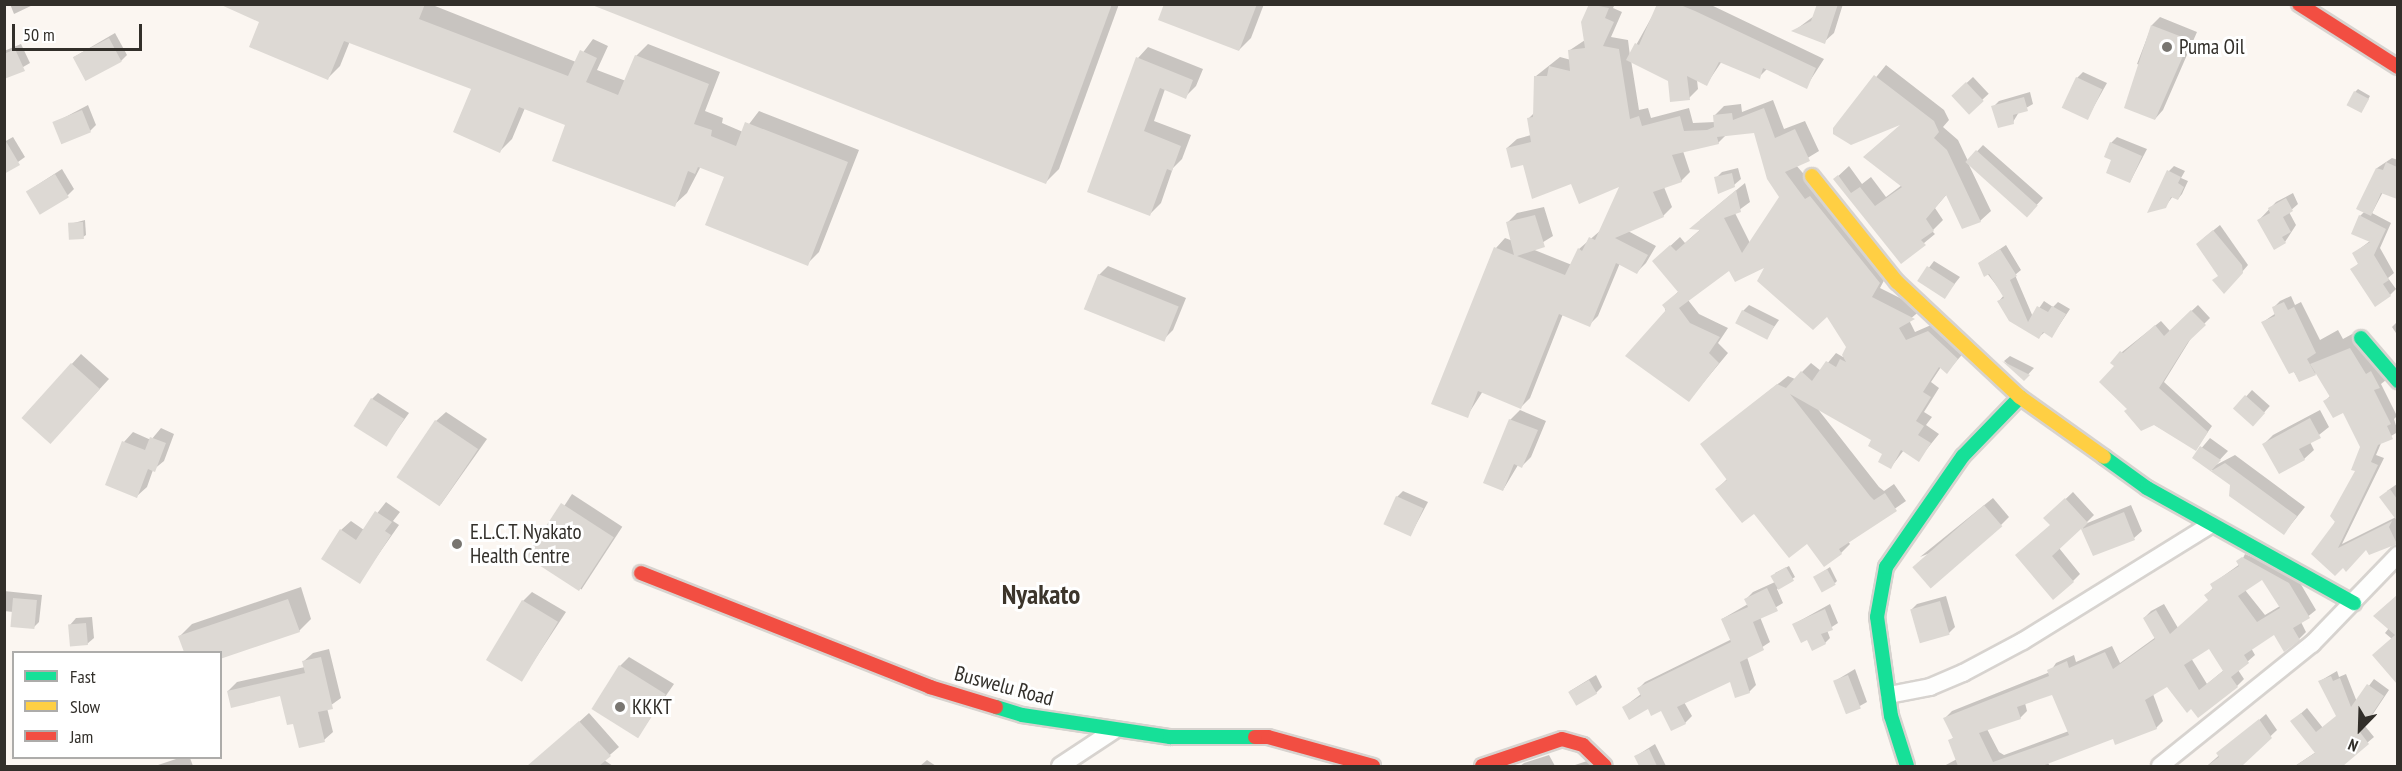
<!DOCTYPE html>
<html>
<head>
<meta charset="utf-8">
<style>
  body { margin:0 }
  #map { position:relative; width:2402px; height:771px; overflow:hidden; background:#fbf6f1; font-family:"PT Sans Narrow",sans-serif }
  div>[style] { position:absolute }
  .shadow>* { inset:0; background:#0003; transform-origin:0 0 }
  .building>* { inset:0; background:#ddd9d4; transform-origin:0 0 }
  .roads { filter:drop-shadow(2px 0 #d7d3cf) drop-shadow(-2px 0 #d7d3cf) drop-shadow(0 2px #d7d3cf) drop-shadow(0 -2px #d7d3cf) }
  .street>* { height:16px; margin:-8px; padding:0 8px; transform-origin:8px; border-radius:8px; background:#fefefd }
  .fast>* { height:14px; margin:-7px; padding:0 7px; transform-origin:7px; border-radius:7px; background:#16e098 }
  .slow>* { height:14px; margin:-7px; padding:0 7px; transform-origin:7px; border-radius:7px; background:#ffcf43 }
  .jam>* { height:14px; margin:-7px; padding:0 7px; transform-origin:7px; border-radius:7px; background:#f24e42 }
  .dots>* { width:16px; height:16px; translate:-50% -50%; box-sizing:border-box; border:3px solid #fff; border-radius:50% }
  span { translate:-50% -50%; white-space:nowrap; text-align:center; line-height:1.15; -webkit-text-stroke:6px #fff; paint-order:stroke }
  .poi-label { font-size:21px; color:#322f2a }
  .left { translate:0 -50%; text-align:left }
  .street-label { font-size:21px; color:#322f2a }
  .district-label { font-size:27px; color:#3c352b; font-weight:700 }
  .frame { position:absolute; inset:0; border:6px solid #322f2a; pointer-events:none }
  .legend { position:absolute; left:12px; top:651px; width:210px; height:108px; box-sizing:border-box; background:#fff; border:2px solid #adacaa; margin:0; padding:8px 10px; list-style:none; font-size:18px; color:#322f2a }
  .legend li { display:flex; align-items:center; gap:12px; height:30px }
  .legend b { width:30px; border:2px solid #adacaa }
  .north { position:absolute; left:2330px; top:699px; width:60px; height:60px; -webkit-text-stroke:4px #fff; paint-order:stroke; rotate:203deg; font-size:16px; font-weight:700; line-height:24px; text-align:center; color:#322f2a }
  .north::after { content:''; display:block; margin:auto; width:21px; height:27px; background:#322f2a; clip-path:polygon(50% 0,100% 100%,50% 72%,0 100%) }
  .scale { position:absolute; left:12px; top:24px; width:130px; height:27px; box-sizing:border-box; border:3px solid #322f2a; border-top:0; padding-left:8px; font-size:18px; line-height:21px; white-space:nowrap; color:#322f2a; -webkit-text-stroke:4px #fff; paint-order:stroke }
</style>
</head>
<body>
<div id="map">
  <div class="shadow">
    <i style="clip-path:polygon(10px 4px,35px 4px,14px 14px)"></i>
    <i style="clip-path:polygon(246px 4px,430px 4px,576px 62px,593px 39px,608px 46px,597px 70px,626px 81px,636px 56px,648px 44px,720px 72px,705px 111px,723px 118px,722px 123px,743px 132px,759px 111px,859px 150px,819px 252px,807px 264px,726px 176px,701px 166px,687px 193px,674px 205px,567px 124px,525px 108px,512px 139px,500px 151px,473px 88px,350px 41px,340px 66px,328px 78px)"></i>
    <i style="clip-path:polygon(594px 4px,1119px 4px,1059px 169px,1046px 182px)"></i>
    <i style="clip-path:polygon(1166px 4px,1264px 4px,1251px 38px,1239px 50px)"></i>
    <i style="clip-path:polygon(1591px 4px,1615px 4px,1613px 8px,1622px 12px,1611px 37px,1628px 40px,1630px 56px,1659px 4px,1709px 4px,1824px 59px,1806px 87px,1767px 69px,1759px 77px,1722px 61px,1706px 85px,1697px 80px,1698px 89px,1689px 98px,1669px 80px,1631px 60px,1639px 110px,1648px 108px,1651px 118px,1689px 108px,1693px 123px,1715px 122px,1715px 115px,1724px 106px,1741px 104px,1742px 112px,1773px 100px,1784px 129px,1805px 121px,1819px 151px,1796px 165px,1888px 273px,1880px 288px,1922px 309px,1909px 320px,1915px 332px,1938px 322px,1967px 349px,1947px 372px,1941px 367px,1931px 382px,1939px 388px,1924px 412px,1932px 417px,1926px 425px,1939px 434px,1918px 460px,1904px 450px,1891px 467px,1873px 439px,1817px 408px,1879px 487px,1884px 491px,1894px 484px,1906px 501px,1848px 541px,1850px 544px,1841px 553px,1807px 542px,1717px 489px,1728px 478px,1702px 444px,1788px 376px,1795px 379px,1811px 363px,1821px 371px,1836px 353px,1843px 357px,1848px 347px,1827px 315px,1768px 265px,1729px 269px,1688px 300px,1699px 314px,1728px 328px,1718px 343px,1728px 353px,1689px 400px,1664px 305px,1679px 291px,1654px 261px,1680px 237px,1685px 243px,1702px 228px,1700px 220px,1745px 183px,1750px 202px,1735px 213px,1750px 243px,1781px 197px,1755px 131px,1727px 134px,1718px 143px,1683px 151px,1690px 172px,1681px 181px,1664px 187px,1672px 207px,1663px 216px,1628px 231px,1656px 246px,1646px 263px,1637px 272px,1620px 263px,1598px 316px,1589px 325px,1563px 314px,1530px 398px,1521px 407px,1483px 391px,1467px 416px,1433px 403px,1496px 248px,1505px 238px,1513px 241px,1508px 222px,1517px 213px,1544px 207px,1553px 236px,1532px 249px,1572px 265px,1579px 249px,1601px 230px,1622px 184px,1572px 182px,1524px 163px,1507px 148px,1517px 139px,1531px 135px,1528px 119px,1534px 113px,1536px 76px,1560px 57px,1571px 60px,1570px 50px,1585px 40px)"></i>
    <i style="clip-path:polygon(1818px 4px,1843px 4px,1834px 33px,1824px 42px,1794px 31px,1814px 16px)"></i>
    <i style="clip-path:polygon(2160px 17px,2197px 32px,2163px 110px,2155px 119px,2142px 66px,2137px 64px,2152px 25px)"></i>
    <i style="clip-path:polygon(115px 33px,127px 55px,121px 61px,74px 57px)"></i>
    <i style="clip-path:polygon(21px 44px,30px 63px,4px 78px,4px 51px)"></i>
    <i style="clip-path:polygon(1148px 47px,1203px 69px,1196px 86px,1185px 97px,1165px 89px,1154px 121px,1191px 135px,1182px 159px,1173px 168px,1161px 203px,1150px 214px,1138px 58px)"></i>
    <i style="clip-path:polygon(1886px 65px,1944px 110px,1949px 120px,1943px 127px,1958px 140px,1968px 161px,1983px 145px,2043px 198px,2033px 209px,1968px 163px,1991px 211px,1980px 221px,1947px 194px,1935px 208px,1943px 220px,1932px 231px,1935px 234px,1901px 262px,1835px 179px,1849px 166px,1862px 184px,1871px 177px,1886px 197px,1902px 185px,1865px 156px,1902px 124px,1834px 129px)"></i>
    <i style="clip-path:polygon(2083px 72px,2107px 83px,2088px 117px,2077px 78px)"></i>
    <i style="left:1973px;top:77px;width:23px;height:27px;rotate:47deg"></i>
    <i style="clip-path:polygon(2358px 89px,2370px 96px,2363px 109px,2355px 92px)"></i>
    <i style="clip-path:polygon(2030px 92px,2033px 104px,2019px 112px,2013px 122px,1993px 107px,1999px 101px)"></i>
    <i style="clip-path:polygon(88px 105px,96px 125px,90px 131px,54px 123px)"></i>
    <i style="clip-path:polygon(13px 137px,25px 157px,4px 172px,4px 142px)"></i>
    <i style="clip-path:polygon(2117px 137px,2147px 149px,2130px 182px,2113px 160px,2111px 143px)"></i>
    <i style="clip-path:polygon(2392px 158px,2398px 160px,2398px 198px,2383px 192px,2372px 213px,2391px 223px,2380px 248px,2394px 273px,2388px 278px,2396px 289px,2390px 295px,2352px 270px,2359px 263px,2354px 253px,2370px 241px,2360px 216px,2365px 211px,2358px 209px,2377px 168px)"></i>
    <i style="clip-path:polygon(2174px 166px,2185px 171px,2181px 178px,2188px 181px,2182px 194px,2178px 199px,2173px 196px,2165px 207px,2169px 171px)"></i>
    <i style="clip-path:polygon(1738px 168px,1741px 179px,1734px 185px,1716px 178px,1722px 172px)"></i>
    <i style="clip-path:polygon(62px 169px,74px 189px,68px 195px,28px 191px)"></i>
    <i style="clip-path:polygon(2293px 193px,2298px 204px,2289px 212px,2296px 225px,2285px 242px,2259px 220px,2276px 202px)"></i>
    <i style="clip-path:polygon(85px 220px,86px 235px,83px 237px,70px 224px)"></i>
    <i style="clip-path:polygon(2220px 225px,2248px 265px,2230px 286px,2219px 276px,2204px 238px)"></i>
    <i style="clip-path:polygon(2006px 245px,2021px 270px,2015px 275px,2033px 317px,2044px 301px,2053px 307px,2058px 302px,2070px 309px,2052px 336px,2045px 332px,2039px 337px,1999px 301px,2004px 295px,1979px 263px)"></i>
    <i style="clip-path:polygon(1934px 261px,1960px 277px,1945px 296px,1919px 281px)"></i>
    <i style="clip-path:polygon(1108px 266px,1186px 298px,1173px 330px,1163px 340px,1099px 275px)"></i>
    <i style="clip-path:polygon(2291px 296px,2295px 305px,2301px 302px,2320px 340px,2338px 330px,2343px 339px,2354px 333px,2386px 380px,2381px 384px,2397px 416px,2394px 419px,2398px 432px,2382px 441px,2376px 455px,2384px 458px,2342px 544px,2396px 517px,2398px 541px,2370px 553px,2367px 548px,2343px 566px,2328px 538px,2357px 471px,2362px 447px,2343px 411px,2325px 401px,2331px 395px,2317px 373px,2299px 380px,2263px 322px,2276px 313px,2273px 308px,2280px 301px)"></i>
    <i style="clip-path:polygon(1749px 305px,1779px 320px,1767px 337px,1743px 311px)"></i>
    <i style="clip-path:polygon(2198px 305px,2210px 318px,2193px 335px,2164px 382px,2212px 426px,2196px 449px,2153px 424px,2149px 427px,2129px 409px,2116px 366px,2122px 352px,2161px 321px,2170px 331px)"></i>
    <i style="clip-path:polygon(2398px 321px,2398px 336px,2392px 327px)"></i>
    <i style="clip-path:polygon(81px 354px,109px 379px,60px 432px,23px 417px)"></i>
    <i style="clip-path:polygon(2010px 356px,2034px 368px,2024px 379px,2004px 361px)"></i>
    <i style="left:2252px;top:390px;width:24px;height:25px;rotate:42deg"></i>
    <i style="clip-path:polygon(378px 393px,409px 413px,386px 445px,372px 399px)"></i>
    <i style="clip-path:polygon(1520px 410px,1546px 421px,1531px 457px,1522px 466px,1518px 465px,1503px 490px,1510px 420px)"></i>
    <i style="clip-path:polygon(2320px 410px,2329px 427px,2310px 442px,2314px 450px,2304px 459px,2264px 444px,2273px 435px)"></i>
    <i style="clip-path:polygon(446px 412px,487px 439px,441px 504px,436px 421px)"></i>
    <i style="clip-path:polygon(161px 428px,174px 434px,164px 461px,153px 470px,147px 487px,137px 496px,124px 442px,133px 432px,151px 440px)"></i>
    <i style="clip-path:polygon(2210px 438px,2228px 451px,2214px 466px,2235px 455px,2305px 507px,2284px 533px,2232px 484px,2194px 457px)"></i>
    <i style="clip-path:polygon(2397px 484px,2398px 514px,2396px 516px,2387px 491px)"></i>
    <i style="clip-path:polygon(1403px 491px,1428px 502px,1411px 534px,1397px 497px)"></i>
    <i style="clip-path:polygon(2073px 492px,2094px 515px,2085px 524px,2131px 505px,2142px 531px,2134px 538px,2093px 554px,2082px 527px,2059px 548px,2080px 574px,2073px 581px,2017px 555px,2052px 525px,2053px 511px)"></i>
    <i style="left:572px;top:494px;width:60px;height:75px;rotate:33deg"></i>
    <i style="clip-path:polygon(1993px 498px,2009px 517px,2001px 525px,1920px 557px)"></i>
    <i style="clip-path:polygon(386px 502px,400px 512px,393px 521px,399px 525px,359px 582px,341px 530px,351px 521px,364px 530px)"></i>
    <i style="clip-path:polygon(evenodd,2245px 554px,2296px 576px,2316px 610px,2301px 622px,2306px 632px,2299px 639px,2274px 633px,2251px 648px,2255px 655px,2238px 670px,2244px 679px,2237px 686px,2192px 707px,2167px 685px,2153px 694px,2163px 721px,2156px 728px,2113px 737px,2048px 763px,2050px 766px,1944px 766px,1957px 759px,1950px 741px,1954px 737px,1945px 718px,1952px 711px,2050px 672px,2056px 663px,2074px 655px,2076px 662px,2112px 646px,2120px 663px,2156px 637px,2144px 618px,2151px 611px,2164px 604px,2178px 628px,2209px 600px,2206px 595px,2214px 587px,2212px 584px,2240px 564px,2245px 554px,2263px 578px,2280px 606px,2265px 615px,2245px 590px,2263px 578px,2245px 554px,2210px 647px,2224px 670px,2207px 684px,2191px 658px,2210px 647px,2245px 554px,2053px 693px,2069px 731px,2004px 755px,1999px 752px,1987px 729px,2020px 718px,2027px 711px,2025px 703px,2053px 693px)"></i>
    <i style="clip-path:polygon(1789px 566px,1795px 577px,1777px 589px,1783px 603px,1760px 617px,1770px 642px,1747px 657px,1756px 685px,1749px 692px,1731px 680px,1684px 702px,1692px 716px,1685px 723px,1662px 709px,1624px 707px,1641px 694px,1639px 688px,1645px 682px,1732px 639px,1722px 619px,1748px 604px,1746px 599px,1753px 592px,1775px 582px,1775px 573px)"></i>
    <i style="clip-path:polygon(1830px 567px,1837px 581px,1835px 583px,1815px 577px)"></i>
    <i style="clip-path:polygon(301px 587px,311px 619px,299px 631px,220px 652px,185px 652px,180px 636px,192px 624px)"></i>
    <i style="clip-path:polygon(4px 591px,42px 595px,39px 622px,33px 628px,13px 612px,4px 611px)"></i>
    <i style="clip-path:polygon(532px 592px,566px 612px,522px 679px,523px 601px)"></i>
    <i style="clip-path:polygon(2398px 595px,2398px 682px,2374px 655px,2392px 639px,2385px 633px,2389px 628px,2383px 608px)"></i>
    <i style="clip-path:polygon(1946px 596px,1955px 627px,1949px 633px,1911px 610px,1917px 604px)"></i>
    <i style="clip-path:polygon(1830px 604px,1838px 623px,1827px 630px,1830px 638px,1825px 643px,1808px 638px,1794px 624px)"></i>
    <i style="clip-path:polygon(92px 617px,94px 638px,87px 644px,70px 625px,76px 618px)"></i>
    <i style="clip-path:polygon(329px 649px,341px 698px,327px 708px,333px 732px,324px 740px,294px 722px,281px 695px,228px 691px,237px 682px,305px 667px,304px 661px,313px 653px)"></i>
    <i style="clip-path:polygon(629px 657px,674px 684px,638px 736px,620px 666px)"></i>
    <i style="clip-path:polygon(1855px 669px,1867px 702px,1847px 713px,1835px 681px)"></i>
    <i style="clip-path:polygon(2337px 671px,2339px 677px,2346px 674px,2357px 702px,2374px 679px,2389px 690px,2365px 726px,2374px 737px,2340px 766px,2295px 766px,2316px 752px,2298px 716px,2307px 708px,2323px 728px,2337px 716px,2320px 681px)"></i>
    <i style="clip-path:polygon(1596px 675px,1602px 687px,1596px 693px,1570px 691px)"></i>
    <i style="clip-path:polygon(589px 713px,619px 747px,604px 760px,613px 766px,543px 766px,537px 760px)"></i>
    <i style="clip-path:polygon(2266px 714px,2277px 730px,2239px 766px,2207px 766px)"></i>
    <i style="clip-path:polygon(1655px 744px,1666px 766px,1641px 766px,1636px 756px)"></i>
    <i style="clip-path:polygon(1549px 755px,1555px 766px,1520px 766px,1524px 763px)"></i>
    <i style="clip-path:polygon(179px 758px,190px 758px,193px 766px,155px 766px)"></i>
    <i style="clip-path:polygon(927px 760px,936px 766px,920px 766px)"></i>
    <i style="clip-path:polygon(1590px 760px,1592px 766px,1572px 766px)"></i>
  </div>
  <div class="building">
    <i style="clip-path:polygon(219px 4px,425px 4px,419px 19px,568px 76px,580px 50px,597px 58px,586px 82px,618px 95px,635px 55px,709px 84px,694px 124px,712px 130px,711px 136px,736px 146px,745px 122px,848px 162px,808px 266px,705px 225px,724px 177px,698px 167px,695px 174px,688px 171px,675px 207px,552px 161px,565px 125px,519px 107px,500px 153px,453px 132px,471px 89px,344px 41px,328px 80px,249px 47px,259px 22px)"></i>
    <i style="clip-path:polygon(1112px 4px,1046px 184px,592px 5px,592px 4px)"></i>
    <i style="clip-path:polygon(1164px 4px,1257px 4px,1239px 51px,1158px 20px)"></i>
    <i style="clip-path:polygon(1589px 4px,1609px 8px,1605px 18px,1614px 22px,1603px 46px,1619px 49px,1630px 119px,1639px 116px,1642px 126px,1680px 116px,1684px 131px,1707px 130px,1714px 127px,1713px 115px,1732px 113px,1733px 120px,1764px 108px,1775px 138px,1795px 129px,1810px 161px,1785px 172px,1805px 199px,1810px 196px,1880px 283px,1872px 297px,1915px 319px,1899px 328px,1906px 340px,1928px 331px,1958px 359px,1947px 374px,1939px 367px,1923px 392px,1931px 397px,1916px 421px,1924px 426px,1918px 435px,1931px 443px,1919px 462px,1901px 450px,1891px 469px,1878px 462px,1882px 454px,1868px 446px,1871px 440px,1790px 394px,1870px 496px,1874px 500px,1885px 493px,1897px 511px,1839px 549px,1842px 554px,1824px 567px,1807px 544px,1789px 558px,1754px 514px,1742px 523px,1715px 489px,1727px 480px,1700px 444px,1777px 384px,1786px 388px,1801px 371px,1812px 381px,1826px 361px,1836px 367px,1840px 359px,1846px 362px,1842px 355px,1846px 347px,1827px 317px,1813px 330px,1757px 281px,1764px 268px,1735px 282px,1729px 271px,1679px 308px,1690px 323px,1720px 337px,1709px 353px,1719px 363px,1689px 402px,1625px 356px,1666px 310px,1662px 305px,1678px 292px,1652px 261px,1670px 245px,1676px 251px,1700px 230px,1689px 229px,1736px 190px,1741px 212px,1724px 218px,1742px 253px,1779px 197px,1767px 179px,1754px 133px,1717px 137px,1719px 144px,1672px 155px,1682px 182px,1653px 192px,1664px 217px,1615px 238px,1648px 255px,1637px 274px,1616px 263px,1590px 327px,1559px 314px,1521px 409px,1478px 391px,1468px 418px,1431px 404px,1494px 247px,1514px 255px,1506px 222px,1535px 215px,1545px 247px,1517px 256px,1565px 275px,1578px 248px,1582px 251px,1589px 237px,1595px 240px,1619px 187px,1579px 204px,1571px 184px,1532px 199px,1523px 165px,1511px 168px,1506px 148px,1531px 142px,1527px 118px,1533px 117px,1534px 76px,1547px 76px,1549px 66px,1570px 71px,1568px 50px,1585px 48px,1581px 22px)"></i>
    <i style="clip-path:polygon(1657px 4px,1678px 4px,1695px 11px,1816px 68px,1807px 89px,1763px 68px,1760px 79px,1719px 62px,1707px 86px,1687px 76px,1690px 100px,1670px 102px,1668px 81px,1626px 60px,1635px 43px,1639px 45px)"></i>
    <i style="clip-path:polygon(1817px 4px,1838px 4px,1825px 44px,1791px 31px,1811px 21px)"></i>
    <i style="clip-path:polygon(2151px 25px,2190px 40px,2155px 120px,2124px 108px)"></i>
    <i style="left:109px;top:38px;width:27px;height:41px;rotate:62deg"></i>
    <i style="clip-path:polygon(15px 49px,25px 71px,4px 79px,4px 54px)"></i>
    <i style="clip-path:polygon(1136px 57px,1193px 80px,1186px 99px,1160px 88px,1144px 131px,1181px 146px,1172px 171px,1167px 169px,1150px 216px,1087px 192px)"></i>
    <i style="clip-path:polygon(1874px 75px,1934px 121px,1939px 132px,1934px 138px,1947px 150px,1981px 222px,1962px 229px,1946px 195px,1926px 219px,1934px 231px,1921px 240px,1926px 245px,1901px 264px,1833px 179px,1838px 175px,1851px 193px,1860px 187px,1875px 206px,1902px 187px,1863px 157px,1900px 125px,1851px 145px,1833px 134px,1833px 128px)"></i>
    <i style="left:2076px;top:77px;width:29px;height:34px;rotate:25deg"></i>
    <i style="left:1966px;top:82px;width:26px;height:20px;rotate:47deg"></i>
    <i style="left:2354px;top:91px;width:17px;height:16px;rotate:28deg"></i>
    <i style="clip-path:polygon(2024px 97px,2028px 111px,2013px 115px,2014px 124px,1998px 128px,1991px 106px)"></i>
    <i style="left:82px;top:110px;width:24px;height:32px;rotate:68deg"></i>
    <i style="clip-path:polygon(4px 138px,20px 165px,4px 174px)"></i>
    <i style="clip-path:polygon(2110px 142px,2142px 156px,2130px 183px,2106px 173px,2111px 160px,2104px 157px)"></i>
    <i style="left:1976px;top:150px;width:83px;height:16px;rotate:42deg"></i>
    <i style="clip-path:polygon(2386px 162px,2397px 167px,2397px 199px,2381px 193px,2371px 216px,2356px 209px,2376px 168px,2383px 170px)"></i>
    <i style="clip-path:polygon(2167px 170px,2181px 177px,2178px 183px,2184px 187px,2178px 200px,2171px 197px,2166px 208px,2147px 213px)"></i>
    <i style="clip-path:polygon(1732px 173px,1735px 187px,1718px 194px,1714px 177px)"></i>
    <i style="left:55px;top:174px;width:27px;height:34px;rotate:59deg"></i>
    <i style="clip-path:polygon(2286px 198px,2293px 211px,2283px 217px,2291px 232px,2282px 237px,2286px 243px,2274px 250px,2257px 220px,2270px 213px,2268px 208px)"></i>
    <i style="clip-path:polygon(2359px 215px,2386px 229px,2374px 255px,2389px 280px,2383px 284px,2391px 296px,2375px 307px,2350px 269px,2358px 264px,2352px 253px,2370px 242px,2351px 234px)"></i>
    <i style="left:83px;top:222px;width:17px;height:15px;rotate:87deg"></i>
    <i style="clip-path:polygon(2213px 230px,2242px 265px,2243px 273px,2224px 294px,2212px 280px,2218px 276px,2196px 244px)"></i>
    <i style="clip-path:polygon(2000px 249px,2017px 276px,2010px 280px,2028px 322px,2037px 306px,2048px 312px,2052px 306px,2066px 314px,2052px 338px,2043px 332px,2039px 339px,2009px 321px,1997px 301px,2004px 298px,1989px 274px,1984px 277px,1978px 263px)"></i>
    <i style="left:1927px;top:266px;width:33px;height:18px;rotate:33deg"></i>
    <i style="left:1098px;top:274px;width:87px;height:38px;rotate:22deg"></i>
    <i style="clip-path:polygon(2284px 302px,2288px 310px,2294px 307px,2316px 353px,2307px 359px,2316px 375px,2299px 382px,2294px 372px,2289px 374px,2261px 322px,2275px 316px,2272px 307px)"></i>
    <i style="left:1742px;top:310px;width:36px;height:15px;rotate:27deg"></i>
    <i style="clip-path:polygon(2191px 310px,2206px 325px,2188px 342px,2159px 388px,2208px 432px,2196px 451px,2154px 425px,2141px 431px,2124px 411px,2127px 409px,2099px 382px,2114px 366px,2110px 363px,2120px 351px,2123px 353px,2155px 325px,2164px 336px)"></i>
    <i style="clip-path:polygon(2350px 348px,2366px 374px,2371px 371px,2380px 388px,2374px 390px,2391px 424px,2387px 426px,2393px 439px,2378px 445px,2371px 462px,2378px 465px,2338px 548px,2392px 521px,2389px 527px,2397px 544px,2369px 555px,2366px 550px,2346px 572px,2343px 568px,2335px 576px,2311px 554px,2335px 522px,2330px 516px,2355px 471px,2351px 470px,2360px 447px,2343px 413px,2333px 418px,2323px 401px,2330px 397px,2310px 364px)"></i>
    <i style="clip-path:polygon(2002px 361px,2030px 375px,2024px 381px)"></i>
    <i style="left:71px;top:363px;width:39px;height:74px;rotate:42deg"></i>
    <i style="left:2245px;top:395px;width:27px;height:18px;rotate:42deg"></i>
    <i style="left:371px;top:398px;width:39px;height:33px;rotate:32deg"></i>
    <i style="clip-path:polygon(2310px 418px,2321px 438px,2299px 449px,2305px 460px,2279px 474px,2262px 444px)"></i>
    <i style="clip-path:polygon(1509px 419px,1538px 430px,1522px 468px,1514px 464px,1503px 491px,1483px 483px)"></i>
    <i style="left:435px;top:420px;width:52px;height:69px;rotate:34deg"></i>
    <i style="clip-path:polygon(150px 437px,166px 443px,155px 472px,148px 469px,137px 498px,105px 485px,122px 441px,145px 450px)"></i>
    <i style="clip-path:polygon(2200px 446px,2221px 460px,2211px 471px,2225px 463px,2297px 516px,2284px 535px,2229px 496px,2230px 485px,2192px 458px)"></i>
    <i style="clip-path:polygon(2390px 489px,2397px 499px,2397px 521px,2379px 497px)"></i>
    <i style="left:1396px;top:496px;width:30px;height:31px;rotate:24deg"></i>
    <i style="clip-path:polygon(2065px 498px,2088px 523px,2082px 529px,2124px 512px,2135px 540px,2093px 556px,2081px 529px,2052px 556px,2074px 582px,2053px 600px,2015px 555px,2050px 525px,2043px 518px)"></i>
    <i style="left:561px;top:503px;width:63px;height:64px;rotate:33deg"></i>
    <i style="left:1984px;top:505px;width:28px;height:95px;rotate:49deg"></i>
    <i style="clip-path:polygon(375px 511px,392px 522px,385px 531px,391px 535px,360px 584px,321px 559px,340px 529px,356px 540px)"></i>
    <i style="clip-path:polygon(evenodd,2242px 557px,2289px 583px,2310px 618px,2293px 628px,2300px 640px,2284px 652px,2274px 635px,2244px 655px,2249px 663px,2231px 677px,2238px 687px,2198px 718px,2191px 709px,2187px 713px,2167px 687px,2145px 700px,2157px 729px,2115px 745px,2113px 739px,2042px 766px,1958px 766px,1948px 740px,1953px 738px,1943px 718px,2049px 676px,2047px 670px,2067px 661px,2069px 668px,2105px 652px,2113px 669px,2155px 639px,2143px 618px,2156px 610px,2170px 634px,2208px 600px,2204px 595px,2213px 589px,2210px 584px,2239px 566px,2236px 561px,2242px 557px,2262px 580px,2280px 608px,2257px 622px,2238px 596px,2262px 580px,2242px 557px,2209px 649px,2223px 671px,2199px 690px,2184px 665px,2209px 649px,2242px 557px,2052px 695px,2069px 735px,1993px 762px,1979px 733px,2021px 719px,2017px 707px,2052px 695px)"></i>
    <i style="left:1786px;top:567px;width:16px;height:18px;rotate:60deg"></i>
    <i style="left:1827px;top:569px;width:18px;height:16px;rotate:61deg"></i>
    <i style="clip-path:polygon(1767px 588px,1778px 611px,1753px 622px,1764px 650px,1740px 662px,1750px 693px,1735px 698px,1730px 682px,1677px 707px,1686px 724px,1671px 731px,1661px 711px,1651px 716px,1648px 709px,1629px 720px,1622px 707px,1641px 696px,1637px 688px,1731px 642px,1721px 619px,1748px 607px,1744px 599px)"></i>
    <i style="clip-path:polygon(2397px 595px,2397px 684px,2372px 655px,2395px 635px,2373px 616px)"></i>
    <i style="left:13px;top:598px;width:24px;height:29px;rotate:5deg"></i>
    <i style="clip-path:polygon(288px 599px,300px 632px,220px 659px,220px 652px,184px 652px,178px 636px)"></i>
    <i style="left:522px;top:600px;width:42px;height:70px;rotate:31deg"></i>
    <i style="left:1940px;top:601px;width:35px;height:31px;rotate:74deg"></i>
    <i style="clip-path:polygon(1825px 609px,1833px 630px,1821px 634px,1826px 644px,1812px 651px,1807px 640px,1801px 643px,1792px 624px)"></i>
    <i style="left:86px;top:623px;width:22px;height:18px;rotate:85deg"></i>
    <i style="clip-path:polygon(321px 657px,333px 709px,318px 712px,325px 742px,299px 748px,293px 724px,287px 725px,280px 696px,231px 708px,227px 691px,305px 673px,302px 661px)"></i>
    <i style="left:619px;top:665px;width:55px;height:52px;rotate:32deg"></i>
    <i style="left:1848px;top:675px;width:36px;height:16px;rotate:69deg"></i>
    <i style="clip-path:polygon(2331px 676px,2333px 681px,2340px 678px,2351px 707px,2367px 684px,2384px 696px,2360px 732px,2369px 744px,2343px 766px,2295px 766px,2315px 753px,2290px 721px,2301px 713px,2316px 732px,2336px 716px,2318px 681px)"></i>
    <i style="left:1589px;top:680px;width:16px;height:24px;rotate:60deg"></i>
    <i style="clip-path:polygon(2259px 719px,2272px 738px,2242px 766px,2207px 766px,2219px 757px,2216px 753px)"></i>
    <i style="clip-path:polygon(579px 721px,611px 756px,599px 766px,527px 766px)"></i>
    <i style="clip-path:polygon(1649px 749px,1657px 766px,1639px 766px,1634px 756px)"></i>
  </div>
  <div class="roads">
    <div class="street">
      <i style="left:1889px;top:695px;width:42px;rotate:-11deg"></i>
      <i style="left:1930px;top:687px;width:36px;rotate:-23deg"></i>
      <i style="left:1963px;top:673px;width:68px;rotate:-28.1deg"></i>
      <i style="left:2023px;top:641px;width:220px;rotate:-31.8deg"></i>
      <i style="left:1060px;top:766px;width:64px;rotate:-33.4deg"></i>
      <i style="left:2160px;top:766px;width:195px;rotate:-38.8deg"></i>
      <i style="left:2312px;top:644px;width:124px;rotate:-46deg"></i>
    </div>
    <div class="fast">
      <i style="left:2361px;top:338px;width:57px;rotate:49.3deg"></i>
      <i style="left:2104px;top:457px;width:53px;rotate:35.8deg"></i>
      <i style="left:2147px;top:488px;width:237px;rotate:29.1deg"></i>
      <i style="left:996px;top:707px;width:27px;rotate:17deg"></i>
      <i style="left:1022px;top:715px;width:150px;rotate:8.5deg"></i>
      <i style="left:1170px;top:737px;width:85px"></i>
      <i style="left:1907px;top:766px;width:52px;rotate:-107.7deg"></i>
      <i style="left:1891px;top:716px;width:100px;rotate:-98deg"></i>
      <i style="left:1877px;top:617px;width:51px;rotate:-79.8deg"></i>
      <i style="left:1886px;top:567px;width:135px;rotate:-55.3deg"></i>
      <i style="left:1963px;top:456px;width:82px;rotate:-46deg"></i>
    </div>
    <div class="slow">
      <i style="left:1812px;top:176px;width:136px;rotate:51.3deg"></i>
      <i style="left:1897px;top:282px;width:168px;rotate:43.1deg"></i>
      <i style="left:2020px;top:397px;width:103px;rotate:35.5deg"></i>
    </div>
    <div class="jam">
      <i style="left:2299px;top:4px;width:117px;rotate:32.5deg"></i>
      <i style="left:641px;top:573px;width:311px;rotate:21.5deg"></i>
      <i style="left:930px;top:687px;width:69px;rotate:16.9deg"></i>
      <i style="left:1255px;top:737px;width:13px"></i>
      <i style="left:1268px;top:737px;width:109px;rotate:15.4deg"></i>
      <i style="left:1482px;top:766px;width:84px;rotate:-18.6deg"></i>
      <i style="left:1562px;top:739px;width:22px;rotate:16deg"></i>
      <i style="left:1583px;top:745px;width:30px;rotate:44deg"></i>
    </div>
  </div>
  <div class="dots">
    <i style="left:2167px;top:47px;background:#787570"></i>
    <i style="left:457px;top:544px;background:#787570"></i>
    <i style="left:620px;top:707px;background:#787570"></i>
  </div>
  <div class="poi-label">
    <span class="left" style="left:2179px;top:47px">Puma Oil</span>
    <span class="left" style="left:470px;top:544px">E.L.C.T. Nyakato<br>Health Centre</span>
    <span class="left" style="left:632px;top:707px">KKKT</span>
  </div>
  <div class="street-label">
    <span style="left:1004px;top:686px;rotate:15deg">Buswelu Road</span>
  </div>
  <div class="district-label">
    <span style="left:1041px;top:595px">Nyakato</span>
  </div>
  <div class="frame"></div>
  <ul class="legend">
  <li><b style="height:8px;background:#16e098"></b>Fast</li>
  <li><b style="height:8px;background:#ffcf43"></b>Slow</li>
  <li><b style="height:8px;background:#f24e42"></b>Jam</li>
  </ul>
  <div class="north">N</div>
  <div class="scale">50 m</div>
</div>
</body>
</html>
